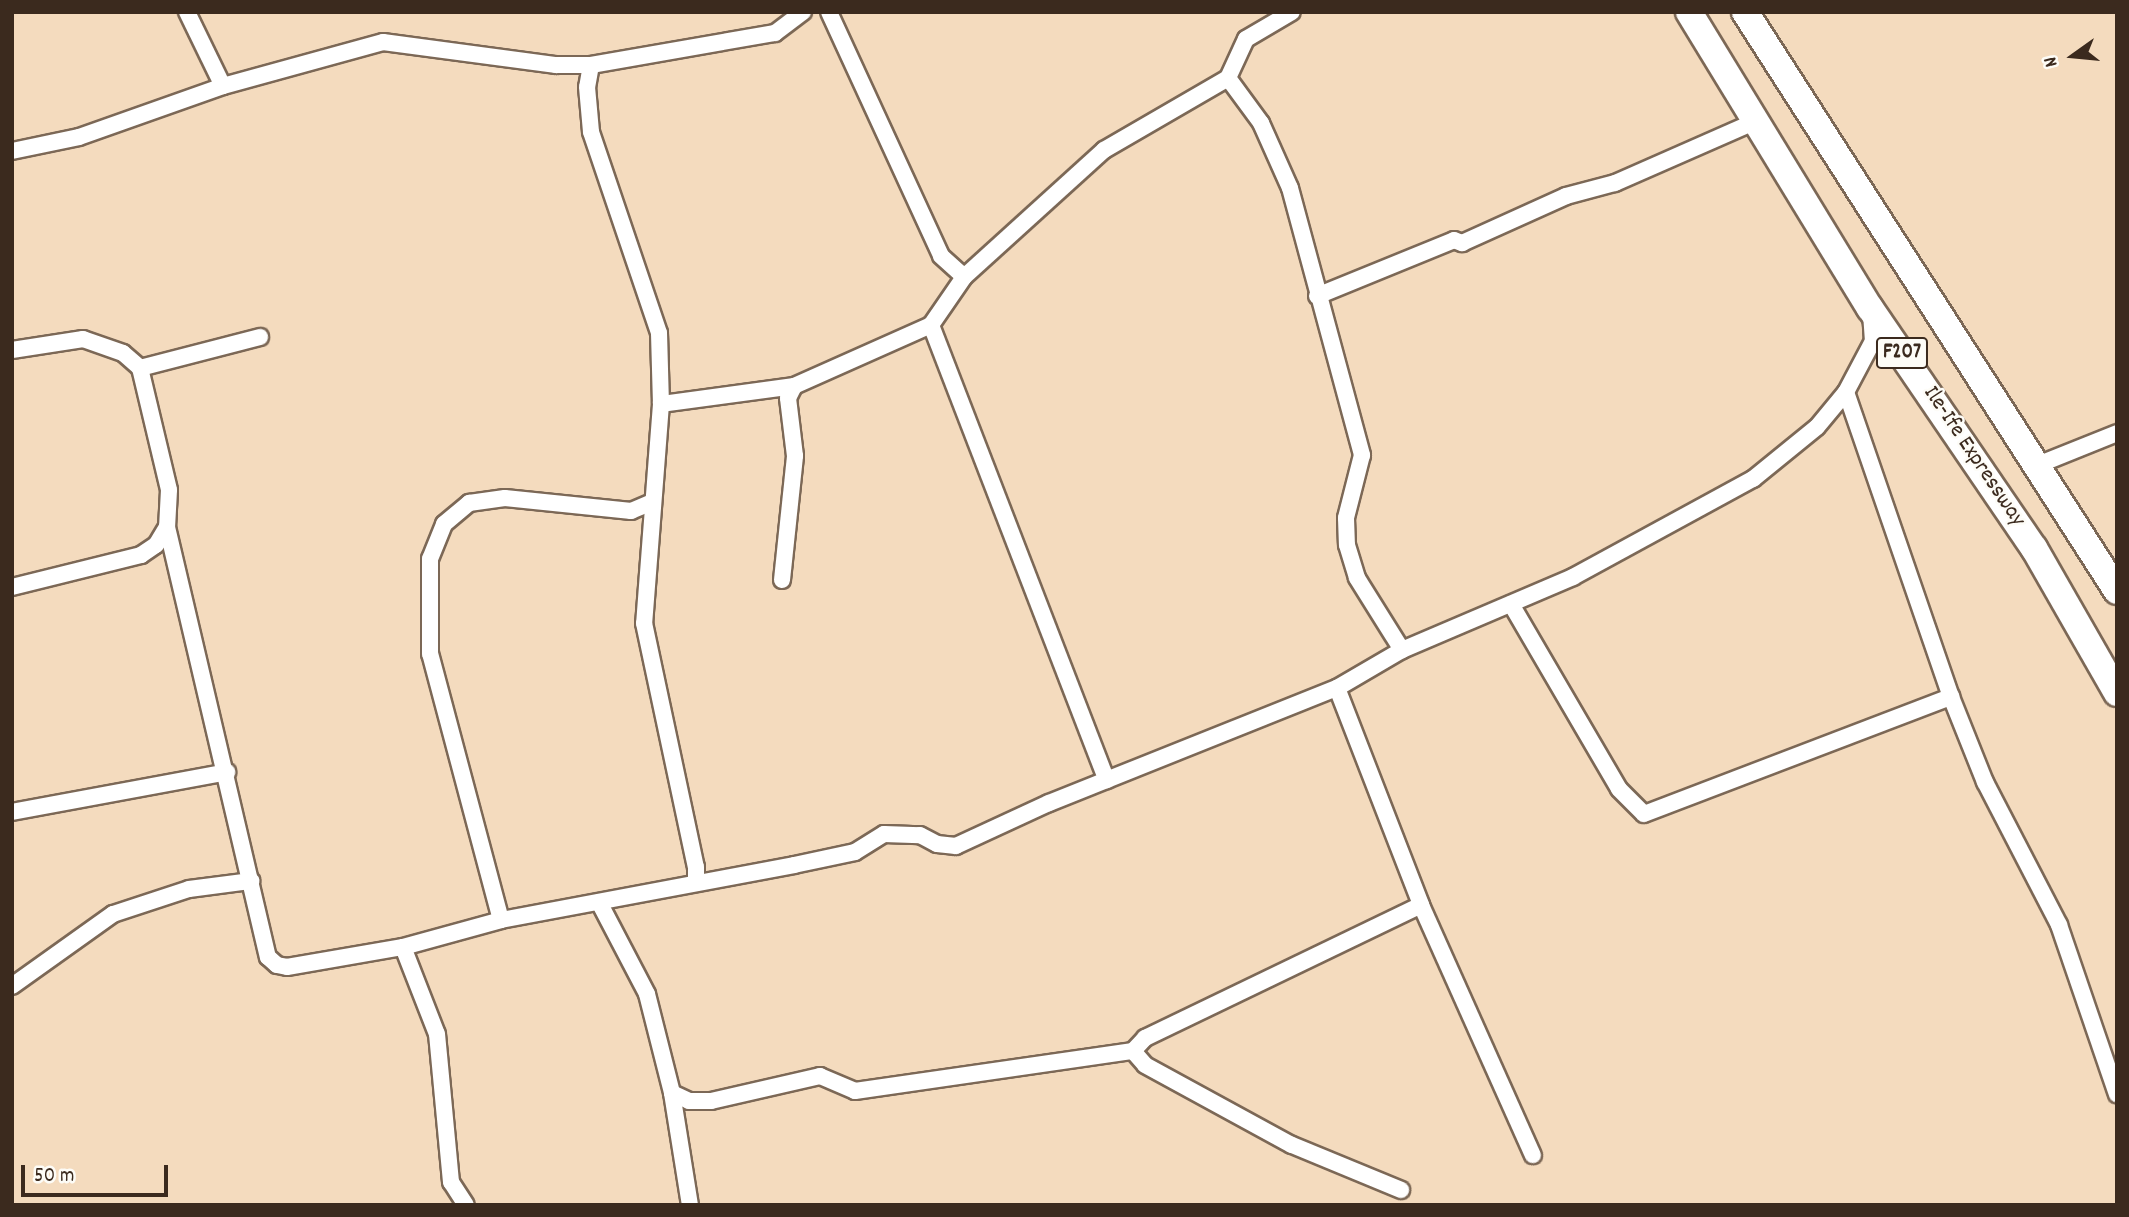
<!DOCTYPE html>
<html>
<head>
<meta charset="utf-8">
<style>
  body { margin:0 }
  #map { position:relative; width:2129px; height:1217px; overflow:hidden; background:#f4dbbe; font-family:Dekko,sans-serif }
  div>[style] { position:absolute }
  .roads { filter:drop-shadow(2px 0 #7c6856) drop-shadow(-2px 0 #7c6856) drop-shadow(0 2px #7c6856) drop-shadow(0 -2px #7c6856) }
  .minor>* { height:16px; margin:-8px; padding:0 8px; transform-origin:8px; border-radius:8px; background:#fff }
  .primary>* { height:26px; margin:-13px; padding:0 13px; transform-origin:13px; border-radius:13px; background:#fff }
  span { translate:-50% -50%; white-space:nowrap; text-align:center; line-height:1.15; -webkit-text-stroke:5px #fdfcf7; paint-order:stroke }
  .shield-label span { padding:2px 5px; background:#fdfcf7; border:2px solid; border-radius:5px; -webkit-text-stroke-width:0 }
  .shield-label { font-size:21px; color:#3b2a1e; font-weight:700 }
  .street-label { font-size:23px; color:#3b2a1e }
  .frame { position:absolute; inset:0; border:14px solid #3b2a1e; pointer-events:none }
  .north { position:absolute; left:2038px; top:21px; width:70px; height:70px; -webkit-text-stroke:5px #fdfcf7; paint-order:stroke; rotate:255deg; font-size:19px; font-weight:700; line-height:28px; text-align:center; color:#3b2a1e }
  .north::after { content:''; display:block; margin:auto; width:24px; height:32px; background:#3b2a1e; clip-path:polygon(50% 0,100% 100%,50% 72%,0 100%) }
  .scale { position:absolute; left:21px; top:1165px; width:147px; height:32px; box-sizing:border-box; border:4px solid #3b2a1e; border-top:0; padding-left:9px; font-size:21px; line-height:24px; white-space:nowrap; color:#3b2a1e; -webkit-text-stroke:5px #fdfcf7; paint-order:stroke }
</style>
</head>
<body>
<div id="map">
  <div class="roads">
    <div class="minor">
      <i style="left:187px;top:12px;width:82px;rotate:64.1deg"></i>
      <i style="left:829px;top:12px;width:268px;rotate:65.3deg"></i>
      <i style="left:941px;top:256px;width:31px;rotate:42deg"></i>
      <i style="left:591px;top:65px;width:22px;rotate:100deg"></i>
      <i style="left:587px;top:87px;width:45px;rotate:84.9deg"></i>
      <i style="left:591px;top:132px;width:212px;rotate:71.3deg"></i>
      <i style="left:659px;top:333px;width:71px;rotate:88.4deg"></i>
      <i style="left:661px;top:404px;width:220px;rotate:94.4deg"></i>
      <i style="left:644px;top:623px;width:249px;rotate:78deg"></i>
      <i style="left:696px;top:867px;width:16px;rotate:90deg"></i>
      <i style="left:1228px;top:78px;width:56px;rotate:53.7deg"></i>
      <i style="left:1261px;top:123px;width:71px;rotate:66deg"></i>
      <i style="left:1290px;top:188px;width:277px;rotate:74.9deg"></i>
      <i style="left:1362px;top:455px;width:65px;rotate:104.3deg"></i>
      <i style="left:1346px;top:518px;width:27px;rotate:88deg"></i>
      <i style="left:1347px;top:545px;width:34px;rotate:73deg"></i>
      <i style="left:1357px;top:578px;width:85px;rotate:58deg"></i>
      <i style="left:12px;top:151px;width:68px;rotate:-11.8deg"></i>
      <i style="left:79px;top:137px;width:153px;rotate:-19.5deg"></i>
      <i style="left:223px;top:86px;width:166px;rotate:-15.4deg"></i>
      <i style="left:383px;top:42px;width:175px;rotate:7.6deg"></i>
      <i style="left:556px;top:65px;width:35px"></i>
      <i style="left:591px;top:65px;width:187px;rotate:-9.9deg"></i>
      <i style="left:775px;top:33px;width:35px;rotate:-37deg"></i>
      <i style="left:1317px;top:296px;width:148px;rotate:-22.2deg"></i>
      <i style="left:1454px;top:240px;width:9px;rotate:21deg"></i>
      <i style="left:1462px;top:243px;width:114px;rotate:-24.3deg"></i>
      <i style="left:1566px;top:196px;width:51px;rotate:-14.9deg"></i>
      <i style="left:1615px;top:183px;width:154px;rotate:-23.7deg"></i>
      <i style="left:1871px;top:313px;width:28px;rotate:86deg"></i>
      <i style="left:1873px;top:341px;width:58px;rotate:117.9deg"></i>
      <i style="left:1846px;top:392px;width:323px;rotate:71deg"></i>
      <i style="left:1951px;top:697px;width:92px;rotate:68.2deg"></i>
      <i style="left:1985px;top:782px;width:161px;rotate:62.6deg"></i>
      <i style="left:2059px;top:925px;width:179px;rotate:71.1deg"></i>
      <i style="left:931px;top:325px;width:488px;rotate:68.9deg"></i>
      <i style="left:12px;top:350px;width:72px;rotate:-8.8deg"></i>
      <i style="left:83px;top:339px;width:42px;rotate:19.3deg"></i>
      <i style="left:123px;top:353px;width:23px;rotate:41deg"></i>
      <i style="left:140px;top:368px;width:125px;rotate:76.6deg"></i>
      <i style="left:169px;top:490px;width:37px;rotate:93deg"></i>
      <i style="left:167px;top:527px;width:442px;rotate:76.8deg"></i>
      <i style="left:268px;top:957px;width:12px;rotate:42deg"></i>
      <i style="left:277px;top:965px;width:10px;rotate:11deg"></i>
      <i style="left:287px;top:967px;width:118px;rotate:-9.8deg"></i>
      <i style="left:403px;top:947px;width:102px;rotate:-15.4deg"></i>
      <i style="left:501px;top:920px;width:298px;rotate:-10.6deg"></i>
      <i style="left:794px;top:865px;width:62px;rotate:-12deg"></i>
      <i style="left:855px;top:852px;width:34px;rotate:-32deg"></i>
      <i style="left:884px;top:834px;width:36px;rotate:2deg"></i>
      <i style="left:920px;top:835px;width:19px;rotate:28deg"></i>
      <i style="left:937px;top:844px;width:19px;rotate:6deg"></i>
      <i style="left:956px;top:846px;width:102px;rotate:-24.8deg"></i>
      <i style="left:1049px;top:803px;width:310px;rotate:-21.8deg"></i>
      <i style="left:1337px;top:688px;width:75px;rotate:-30.3deg"></i>
      <i style="left:1402px;top:650px;width:186px;rotate:-23.1deg"></i>
      <i style="left:1573px;top:577px;width:205px;rotate:-28.6deg"></i>
      <i style="left:1753px;top:479px;width:82px;rotate:-39.1deg"></i>
      <i style="left:1817px;top:427px;width:45px;rotate:-50.4deg"></i>
      <i style="left:140px;top:368px;width:124px;rotate:-14.5deg"></i>
      <i style="left:661px;top:404px;width:134px;rotate:-7.7deg"></i>
      <i style="left:794px;top:386px;width:150px;rotate:-24deg"></i>
      <i style="left:931px;top:325px;width:58px;rotate:-55.5deg"></i>
      <i style="left:964px;top:277px;width:189px;rotate:-42.2deg"></i>
      <i style="left:1104px;top:150px;width:143px;rotate:-30.1deg"></i>
      <i style="left:1228px;top:78px;width:43px;rotate:-65.2deg"></i>
      <i style="left:1246px;top:39px;width:53px;rotate:-30.4deg"></i>
      <i style="left:2040px;top:464px;width:83px;rotate:-21.9deg"></i>
      <i style="left:782px;top:580px;width:125px;rotate:-84deg"></i>
      <i style="left:795px;top:456px;width:58px;rotate:-96.9deg"></i>
      <i style="left:788px;top:398px;width:13px;rotate:-63deg"></i>
      <i style="left:12px;top:587px;width:133px;rotate:-13.9deg"></i>
      <i style="left:141px;top:555px;width:18px;rotate:-34deg"></i>
      <i style="left:156px;top:545px;width:21px;rotate:-59deg"></i>
      <i style="left:1511px;top:604px;width:214px;rotate:59.7deg"></i>
      <i style="left:1619px;top:789px;width:35px;rotate:45deg"></i>
      <i style="left:1644px;top:814px;width:329px;rotate:-20.9deg"></i>
      <i style="left:1337px;top:688px;width:233px;rotate:68.8deg"></i>
      <i style="left:1421px;top:905px;width:274px;rotate:65.9deg"></i>
      <i style="left:12px;top:812px;width:219px;rotate:-10.5deg"></i>
      <i style="left:599px;top:902px;width:104px;rotate:62.4deg"></i>
      <i style="left:647px;top:994px;width:102px;rotate:75.8deg"></i>
      <i style="left:672px;top:1093px;width:113px;rotate:80.9deg"></i>
      <i style="left:501px;top:920px;width:275px;rotate:-104.9deg"></i>
      <i style="left:430px;top:654px;width:95px;rotate:-90deg"></i>
      <i style="left:430px;top:559px;width:38px;rotate:-68deg"></i>
      <i style="left:444px;top:524px;width:33px;rotate:-40deg"></i>
      <i style="left:469px;top:503px;width:36px;rotate:-8deg"></i>
      <i style="left:505px;top:498px;width:127px;rotate:5.9deg"></i>
      <i style="left:631px;top:511px;width:21px;rotate:-23deg"></i>
      <i style="left:403px;top:947px;width:93px;rotate:68.7deg"></i>
      <i style="left:437px;top:1034px;width:149px;rotate:84.6deg"></i>
      <i style="left:451px;top:1182px;width:27px;rotate:57deg"></i>
      <i style="left:12px;top:986px;width:124px;rotate:-35.5deg"></i>
      <i style="left:113px;top:914px;width:80px;rotate:-18.2deg"></i>
      <i style="left:189px;top:889px;width:63px;rotate:-7.4deg"></i>
      <i style="left:1133px;top:1051px;width:18px;rotate:49deg"></i>
      <i style="left:1145px;top:1065px;width:167px;rotate:28.6deg"></i>
      <i style="left:1292px;top:1145px;width:118px;rotate:22.4deg"></i>
      <i style="left:672px;top:1093px;width:19px;rotate:25deg"></i>
      <i style="left:689px;top:1101px;width:22px"></i>
      <i style="left:711px;top:1101px;width:112px;rotate:-12.9deg"></i>
      <i style="left:820px;top:1076px;width:38px;rotate:23deg"></i>
      <i style="left:855px;top:1091px;width:281px;rotate:-8.2deg"></i>
      <i style="left:1133px;top:1051px;width:18px;rotate:-47deg"></i>
      <i style="left:1145px;top:1038px;width:306px;rotate:-25.7deg"></i>
    </div>
    <div class="primary">
      <i style="left:1689px;top:12px;width:347px;rotate:58.6deg"></i>
      <i style="left:1870px;top:308px;width:291px;rotate:55.7deg"></i>
      <i style="left:2034px;top:548px;width:167px;rotate:60.2deg"></i>
      <i style="left:1745px;top:12px;width:688px;rotate:57.28deg"></i>
    </div>
  </div>
  <div class="shield-label">
    <span style="left:1902px;top:353px">F207</span>
  </div>
  <div class="street-label">
    <span style="left:1973px;top:457px;rotate:56deg">Ile-Ife Expressway</span>
  </div>
  <div class="frame"></div>
  <div class="north">N</div>
  <div class="scale">50 m</div>
</div>
</body>
</html>
